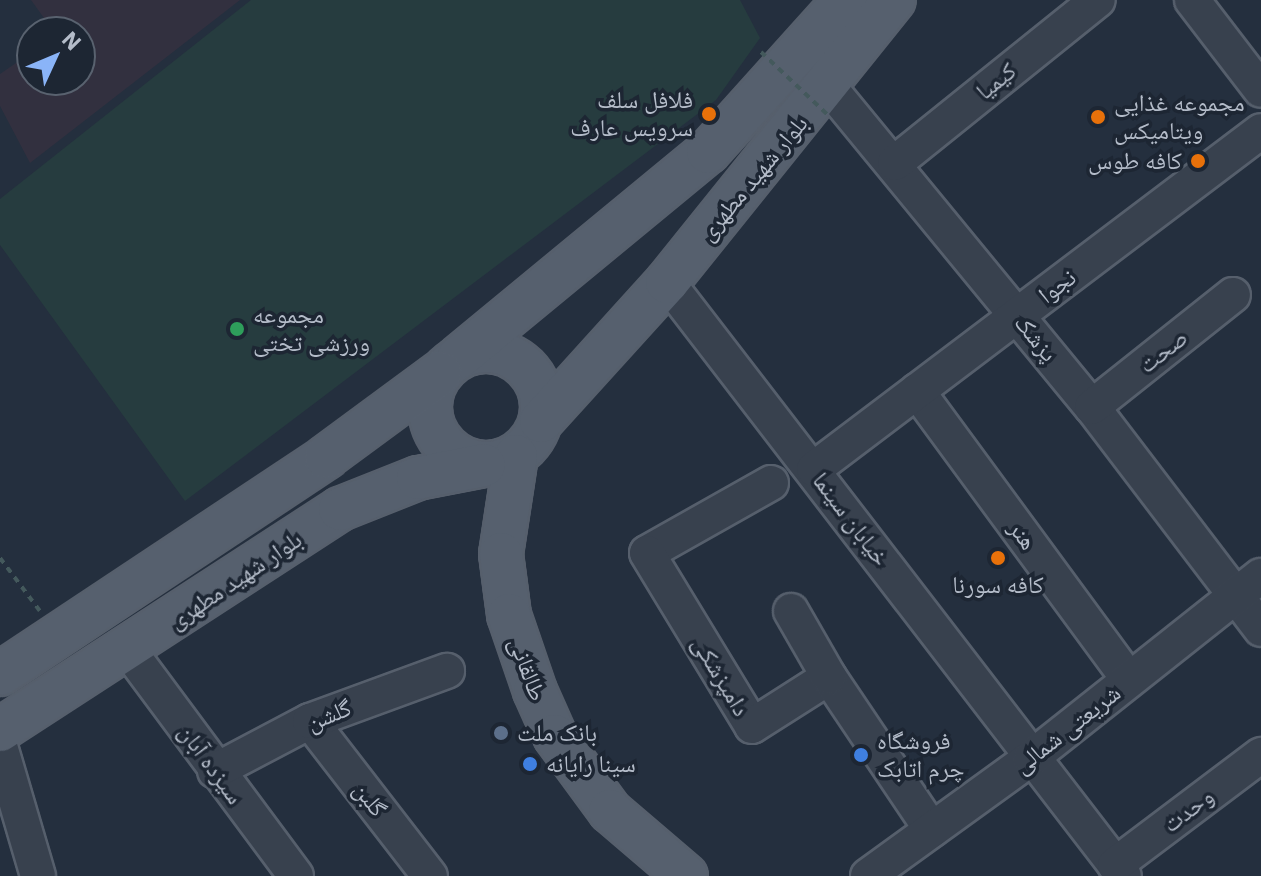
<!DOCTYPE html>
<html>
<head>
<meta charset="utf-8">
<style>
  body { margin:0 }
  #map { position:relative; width:1261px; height:876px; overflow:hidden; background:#242f3e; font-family:"IBM Plex Sans","Noto Naskh Arabic",sans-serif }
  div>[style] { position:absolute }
  .medical>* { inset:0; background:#32303f }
  .green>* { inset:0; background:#263c3f }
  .path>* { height:4px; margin-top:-2px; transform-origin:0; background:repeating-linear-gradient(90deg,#44595c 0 6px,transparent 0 12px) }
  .roads { filter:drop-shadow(2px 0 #565f6c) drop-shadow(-2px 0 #565f6c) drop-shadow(0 2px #565f6c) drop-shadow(0 -2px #565f6c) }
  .minor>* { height:34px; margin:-17px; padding:0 17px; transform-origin:17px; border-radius:17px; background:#38414e }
  .major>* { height:42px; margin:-21px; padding:0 21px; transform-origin:21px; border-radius:21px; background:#56606e }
  .major>.ring { margin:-21px; padding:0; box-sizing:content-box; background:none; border:42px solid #56606e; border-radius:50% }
  .path-bridge>* { height:4px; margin-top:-2px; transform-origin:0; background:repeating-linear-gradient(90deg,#44595c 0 6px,transparent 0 12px) }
  .dots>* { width:22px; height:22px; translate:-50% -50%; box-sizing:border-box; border:4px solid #1d2633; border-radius:50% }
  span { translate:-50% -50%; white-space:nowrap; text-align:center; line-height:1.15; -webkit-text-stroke:7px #1d2633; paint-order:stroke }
  .street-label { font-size:24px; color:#b4bcc9 }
  .poi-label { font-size:24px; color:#b4bcc9 }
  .right { translate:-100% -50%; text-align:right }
  .left { translate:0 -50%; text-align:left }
  .north { position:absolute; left:16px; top:16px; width:80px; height:80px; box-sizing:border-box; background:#1d2633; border:2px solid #59626f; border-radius:50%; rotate:46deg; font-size:22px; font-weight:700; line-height:32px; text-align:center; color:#b4bcc9 }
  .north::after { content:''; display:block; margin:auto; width:28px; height:36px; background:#8ab4f8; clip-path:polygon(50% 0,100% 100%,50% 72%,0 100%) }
</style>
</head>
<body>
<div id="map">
  <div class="medical">
    <i style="clip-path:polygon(31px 0,240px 0,30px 163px,0 106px,0 74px,32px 52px,32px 80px,80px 80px,80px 32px,54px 32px)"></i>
  </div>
  <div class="green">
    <i style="clip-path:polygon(251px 0,740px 0,760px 38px,716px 100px,185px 501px,0 245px,0 199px)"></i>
  </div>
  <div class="path">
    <i style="left:0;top:558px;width:66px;rotate:53deg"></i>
  </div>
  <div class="roads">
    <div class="minor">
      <i style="left:1192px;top:0;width:113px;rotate:52.5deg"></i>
      <i style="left:828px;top:86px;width:416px;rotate:50.6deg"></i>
      <i style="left:1092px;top:407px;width:279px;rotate:52.7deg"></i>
      <i style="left:895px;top:163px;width:260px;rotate:-38.8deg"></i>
      <i style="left:667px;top:282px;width:749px;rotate:52.43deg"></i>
      <i style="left:917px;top:391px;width:358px;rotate:53.7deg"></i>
      <i style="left:1092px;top:407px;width:180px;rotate:-38.5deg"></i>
      <i style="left:814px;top:469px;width:560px;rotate:-37.09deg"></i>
      <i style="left:771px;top:483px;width:142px;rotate:150.6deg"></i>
      <i style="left:647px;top:553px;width:202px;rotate:58.7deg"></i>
      <i style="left:752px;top:726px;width:91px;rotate:-32.5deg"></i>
      <i style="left:829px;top:677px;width:184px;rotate:56.1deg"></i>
      <i style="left:791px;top:611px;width:76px;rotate:60.1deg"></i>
      <i style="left:129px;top:651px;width:280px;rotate:53.4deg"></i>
      <i style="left:310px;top:721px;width:196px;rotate:52.3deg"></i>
      <i style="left:0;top:746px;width:135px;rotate:73.7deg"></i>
      <i style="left:215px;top:771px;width:107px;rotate:-27.8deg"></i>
      <i style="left:310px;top:721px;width:146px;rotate:-20.1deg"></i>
      <i style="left:1115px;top:865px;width:183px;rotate:-37deg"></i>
      <i style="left:868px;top:876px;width:201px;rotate:-35.9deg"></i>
      <i style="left:1031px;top:758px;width:293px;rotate:-38.4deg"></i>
    </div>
    <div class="major">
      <i class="ring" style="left:430px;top:351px;width:70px;height:70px"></i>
      <i style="left:459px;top:357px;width:323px;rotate:-39.5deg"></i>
      <i style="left:708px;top:152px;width:205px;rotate:-48deg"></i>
      <i style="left:541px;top:421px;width:188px;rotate:-47.8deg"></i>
      <i style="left:667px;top:282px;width:362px;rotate:-51.2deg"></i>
      <i style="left:516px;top:456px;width:99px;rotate:98.7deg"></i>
      <i style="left:501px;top:554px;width:62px;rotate:82.5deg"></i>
      <i style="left:509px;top:615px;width:80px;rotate:71.1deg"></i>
      <i style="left:535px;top:691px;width:49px;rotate:66deg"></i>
      <i style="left:555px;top:736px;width:93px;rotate:53.7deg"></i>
      <i style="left:610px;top:811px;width:100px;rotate:40.5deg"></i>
      <i style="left:0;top:674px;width:392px;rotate:-33.6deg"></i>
      <i style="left:326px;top:457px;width:142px;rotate:-36.4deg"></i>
      <i style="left:0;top:730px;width:406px;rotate:-33deg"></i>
      <i style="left:340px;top:509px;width:84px;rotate:-21.7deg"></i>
      <i style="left:418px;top:478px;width:67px;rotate:-11.1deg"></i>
    </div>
  </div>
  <div class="path-bridge">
    <i style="left:761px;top:52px;width:93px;rotate:43.3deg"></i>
  </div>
  <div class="dots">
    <i style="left:709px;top:114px;background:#e8710a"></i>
    <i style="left:1098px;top:117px;background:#e8710a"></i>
    <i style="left:1198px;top:161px;background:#e8710a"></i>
    <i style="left:237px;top:329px;background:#2e9e5b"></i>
    <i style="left:998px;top:558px;background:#e8710a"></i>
    <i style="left:501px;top:733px;background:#5c6f8a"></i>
    <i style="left:861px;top:755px;background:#3f7fe0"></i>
    <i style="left:530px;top:764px;background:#3f7fe0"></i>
  </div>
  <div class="street-label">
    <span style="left:996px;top:81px;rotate:-39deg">کیمیا</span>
    <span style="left:753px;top:178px;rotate:-50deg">بلوار شهید مطهری</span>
    <span style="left:1057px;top:286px;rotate:-37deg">نجوا</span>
    <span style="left:1036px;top:338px;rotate:51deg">پزشک</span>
    <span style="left:1163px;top:351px;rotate:-38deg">صحت</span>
    <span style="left:851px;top:519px;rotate:53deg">خیابان سینما</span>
    <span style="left:1023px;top:535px;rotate:54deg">هنر</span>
    <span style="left:235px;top:580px;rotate:-34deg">بلوار شهید مطهری</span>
    <span style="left:528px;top:669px;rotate:70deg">طالقانی</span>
    <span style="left:721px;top:676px;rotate:59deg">دامپزشکی</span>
    <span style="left:329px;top:715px;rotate:-22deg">گلشن</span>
    <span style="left:1067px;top:729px;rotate:-38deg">شریعتی شمالی</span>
    <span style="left:211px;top:764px;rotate:54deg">سیزده آبان</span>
    <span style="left:370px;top:799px;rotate:52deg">گلبن</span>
    <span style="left:1188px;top:810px;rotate:-37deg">وحدت</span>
  </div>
  <div class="poi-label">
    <span class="right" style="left:693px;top:114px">فلافل سلف<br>سرویس عارف</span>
    <span class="left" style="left:1114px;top:117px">مجموعه غذایی<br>ویتامیکس</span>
    <span class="right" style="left:1182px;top:161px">کافه طوس</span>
    <span class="left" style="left:253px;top:329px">مجموعه<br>ورزشی تختی</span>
    <span style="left:998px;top:585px">کافه سورنا</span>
    <span class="left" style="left:517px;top:733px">بانک ملت</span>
    <span class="left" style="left:877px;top:755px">فروشگاه<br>چرم اتابک</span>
    <span class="left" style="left:546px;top:764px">سینا رایانه</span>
  </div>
  <div class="north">N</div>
</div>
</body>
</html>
